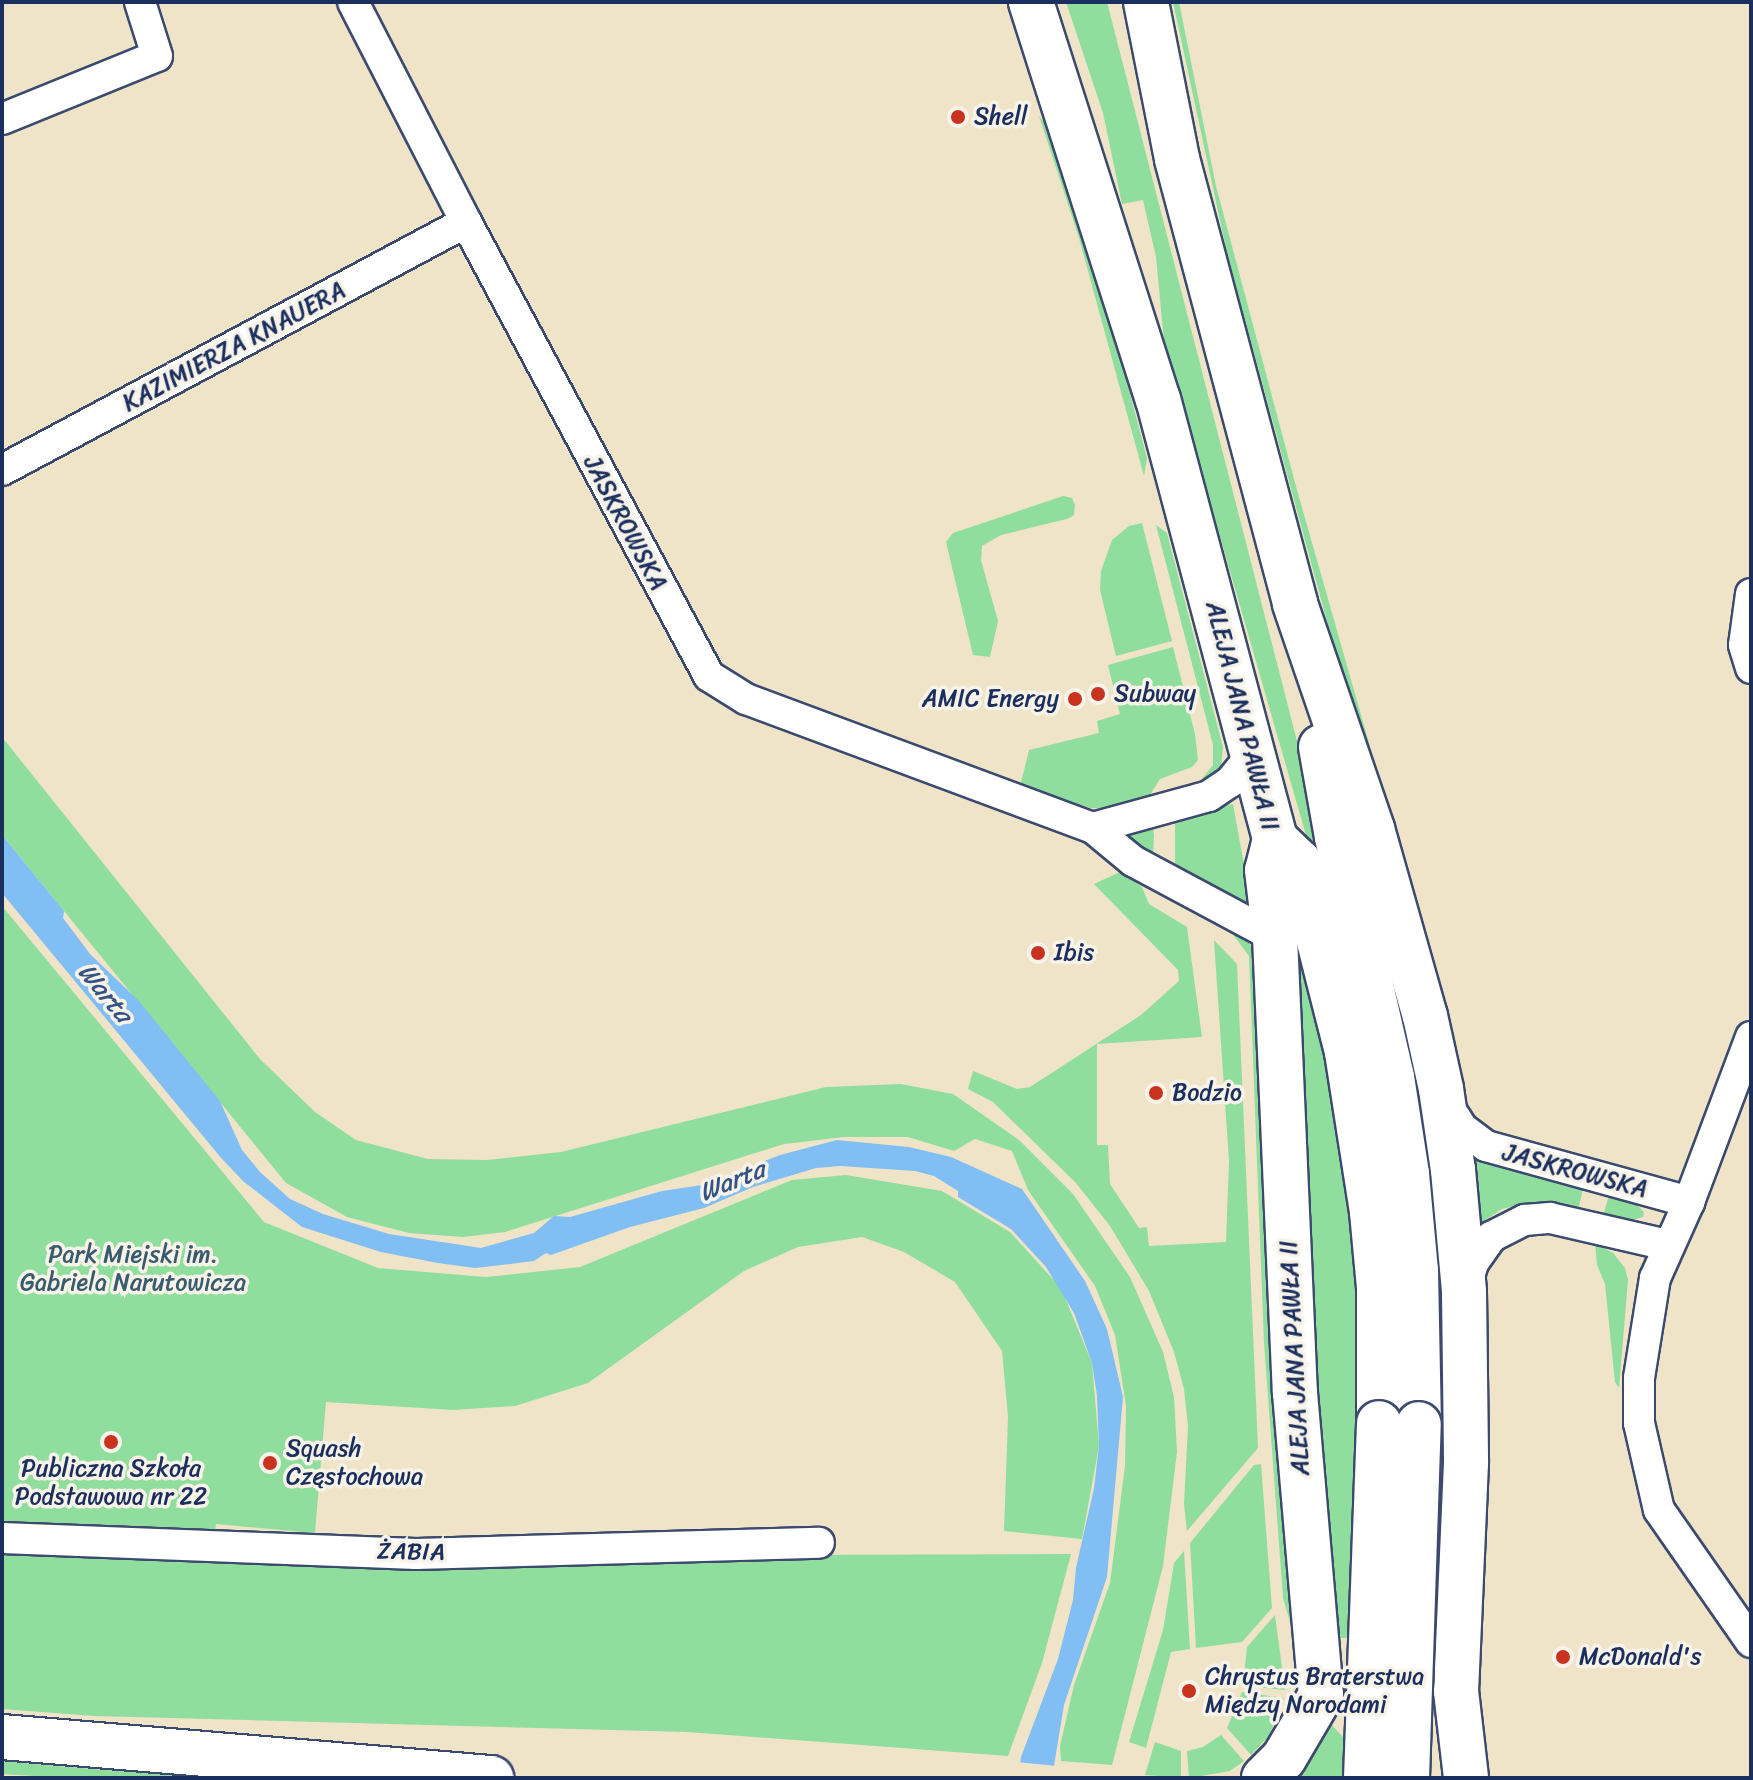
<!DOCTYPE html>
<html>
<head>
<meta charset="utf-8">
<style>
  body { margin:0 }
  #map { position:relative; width:1753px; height:1780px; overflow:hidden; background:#efe4c7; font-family:Sriracha,sans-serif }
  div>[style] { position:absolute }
  .green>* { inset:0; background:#90de9d }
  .water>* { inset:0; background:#81bef4 }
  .pier>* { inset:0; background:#efe4c7 }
  .roads { filter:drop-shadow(2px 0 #3b4a6e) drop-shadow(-2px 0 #3b4a6e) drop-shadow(0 2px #3b4a6e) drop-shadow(0 -2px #3b4a6e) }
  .minor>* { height:30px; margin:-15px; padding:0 15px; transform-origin:15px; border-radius:15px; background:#fff }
  .primary>* { height:44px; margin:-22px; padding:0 22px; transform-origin:22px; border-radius:22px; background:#fff }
  .bridges { filter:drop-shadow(2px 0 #3b4a6e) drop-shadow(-2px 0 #3b4a6e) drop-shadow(0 2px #3b4a6e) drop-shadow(0 -2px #3b4a6e) }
  .primary-bridge>* { height:44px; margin:-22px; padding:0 22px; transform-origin:22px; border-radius:22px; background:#fff }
  .dots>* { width:22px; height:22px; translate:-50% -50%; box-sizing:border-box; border:4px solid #f7f3e8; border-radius:50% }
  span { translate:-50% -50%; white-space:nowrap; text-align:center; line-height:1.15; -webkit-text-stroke:7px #f7f3e8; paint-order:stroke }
  .poi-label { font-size:24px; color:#1b2f5e }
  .left { translate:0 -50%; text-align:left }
  .right { translate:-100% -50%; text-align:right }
  .street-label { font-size:24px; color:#1b2f5e }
  .park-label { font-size:24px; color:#385b6e }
  .water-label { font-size:26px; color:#345384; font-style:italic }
  .frame { position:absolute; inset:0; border:4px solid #1b2f5e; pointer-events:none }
</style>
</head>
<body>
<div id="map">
  <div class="green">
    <i style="clip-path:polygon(1066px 2px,1107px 2px,1344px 924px,1333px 929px,1164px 342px,1156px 257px,1143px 200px,1122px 204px,1103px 113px)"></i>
    <i style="clip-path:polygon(1173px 2px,1179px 2px,1216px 186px,1297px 490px,1443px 1003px,1462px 1100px,1473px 1121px,1487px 1133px,1471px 1124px,1458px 1099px,1419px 932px,1350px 706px,1227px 253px)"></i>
    <i style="clip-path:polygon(1039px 116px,1053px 133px,1101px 284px,1147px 458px,1144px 476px,1079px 238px)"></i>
    <i style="clip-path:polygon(1063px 496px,1072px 498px,1075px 505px,1074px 515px,1067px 519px,1001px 535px,982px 546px,981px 560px,998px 621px,990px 657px,973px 655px,946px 542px,953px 533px)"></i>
    <i style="clip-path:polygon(1142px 523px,1172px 641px,1116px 656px,1100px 590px,1101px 571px,1112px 540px,1129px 526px)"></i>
    <i style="clip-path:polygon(1156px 525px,1167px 533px,1223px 747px,1221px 767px,1215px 779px,1198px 784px,1213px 765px,1213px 745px)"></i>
    <i style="clip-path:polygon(1173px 647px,1195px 734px,1198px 760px,1192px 767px,1160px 779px,1148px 798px,1110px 809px,1091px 808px,1020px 787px,1029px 750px,1099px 733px,1097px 721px,1120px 714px,1108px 665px)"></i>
    <i style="clip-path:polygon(2px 737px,260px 1059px,315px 1112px,356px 1140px,428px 1159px,487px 1160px,561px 1152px,826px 1087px,901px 1084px,953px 1094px,1019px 1140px,1073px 1194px,1130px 1277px,1163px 1352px,1174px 1397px,1177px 1452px,1163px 1566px,1112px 1765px,1061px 1761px,1060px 1746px,1074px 1685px,1110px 1583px,1125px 1466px,1126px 1406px,1115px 1335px,1095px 1286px,1028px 1190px,1012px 1151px,975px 1139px,954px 1151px,908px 1137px,844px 1137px,784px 1144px,505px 1232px,463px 1237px,409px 1233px,347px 1217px,286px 1183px,2px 835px)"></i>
    <i style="clip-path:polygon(1233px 804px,1252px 909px,1175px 873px,1175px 816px)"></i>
    <i style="clip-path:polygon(1152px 822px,1154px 835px,1153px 860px,1121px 833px)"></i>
    <i style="clip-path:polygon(1284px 858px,1354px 1172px,1364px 1418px,1356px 1419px,1350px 1638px,1336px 1638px,1317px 1425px)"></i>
    <i style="clip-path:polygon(1120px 872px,1142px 887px,1149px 904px,1187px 927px,1202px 1037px,1097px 1044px,1097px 1145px,1108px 1145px,1110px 1184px,1139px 1228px,1147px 1227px,1149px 1246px,1226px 1242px,1229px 1161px,1214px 940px,1237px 964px,1258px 1448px,1187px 1531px,1184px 1504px,1188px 1426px,1184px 1389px,1174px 1352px,1149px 1291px,1110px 1226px,1076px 1183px,993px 1102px,968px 1089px,973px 1071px,1017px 1089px,1030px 1087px,1141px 1015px,1179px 981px,1178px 970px,1094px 884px)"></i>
    <i style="clip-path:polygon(2px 906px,264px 1222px,378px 1268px,486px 1277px,580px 1267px,792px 1180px,846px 1175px,942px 1191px,1010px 1232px,1061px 1288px,1092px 1363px,1099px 1446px,1082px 1539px,1004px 1531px,1008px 1417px,1002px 1351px,955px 1282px,904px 1252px,862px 1237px,798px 1247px,744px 1271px,588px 1383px,515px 1406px,453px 1410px,326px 1402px,315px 1533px,216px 1524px,212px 1557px,1071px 1554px,1042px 1663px,1008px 1756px,687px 1732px,94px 1716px,2px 1709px)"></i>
    <i style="clip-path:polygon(1228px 928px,1241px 932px,1256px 953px,1295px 1639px,1283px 1598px,1264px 1343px,1249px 956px)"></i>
    <i style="clip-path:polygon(1468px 1154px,1584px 1185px,1578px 1210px,1545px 1202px,1529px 1202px,1502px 1209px,1479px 1224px)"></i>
    <i style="clip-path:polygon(1609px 1195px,1637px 1205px,1644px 1212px,1643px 1217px,1629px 1221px,1603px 1216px)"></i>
    <i style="clip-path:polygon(1595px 1243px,1613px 1253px,1625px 1268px,1628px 1280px,1619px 1388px,1615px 1382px,1605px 1284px,1597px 1265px)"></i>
    <i style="clip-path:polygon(1261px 1464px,1272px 1608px,1242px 1642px,1196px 1648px,1190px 1543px,1254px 1465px)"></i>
    <i style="clip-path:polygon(1184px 1551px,1190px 1649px,1171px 1652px,1146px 1748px,1129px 1742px,1163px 1630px,1174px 1563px)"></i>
    <i style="clip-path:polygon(1275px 1615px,1285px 1690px,1243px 1686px,1247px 1647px)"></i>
    <i style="clip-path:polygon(1242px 1692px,1284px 1698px,1269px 1736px,1251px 1755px,1227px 1728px)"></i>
    <i style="clip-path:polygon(1328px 1721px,1344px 1738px,1342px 1778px,1288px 1778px)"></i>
    <i style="clip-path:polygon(1221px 1735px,1244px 1761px,1230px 1771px,1189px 1778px,1187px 1751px,1203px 1747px)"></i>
    <i style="clip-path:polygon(1155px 1742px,1181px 1751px,1181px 1778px,1145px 1775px)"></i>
    <i style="clip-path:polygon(2px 1761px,70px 1767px,210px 1778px,68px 1778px,2px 1774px)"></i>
  </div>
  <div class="water">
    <i style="clip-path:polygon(2px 835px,64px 911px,63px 918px,90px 954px,138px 1000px,220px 1101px,242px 1150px,260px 1172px,290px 1199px,323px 1214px,389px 1234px,481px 1248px,534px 1233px,554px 1216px,570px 1217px,662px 1191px,702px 1185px,780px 1155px,837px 1140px,909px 1147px,951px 1157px,1022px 1189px,1085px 1281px,1107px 1329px,1123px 1397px,1107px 1577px,1064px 1705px,1052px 1778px,1018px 1778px,1021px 1757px,1058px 1659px,1073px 1600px,1076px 1568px,1094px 1488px,1099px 1446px,1097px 1396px,1092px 1363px,1074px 1313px,1046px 1267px,1011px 1229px,958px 1197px,958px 1191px,934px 1176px,915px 1171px,840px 1166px,816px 1168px,753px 1187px,704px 1208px,630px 1227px,551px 1255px,546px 1253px,534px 1261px,501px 1265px,475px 1268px,438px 1263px,381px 1252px,302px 1227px,243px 1181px,222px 1159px,2px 893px)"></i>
  </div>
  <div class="pier">
    <i style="clip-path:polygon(1016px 1762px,1057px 1766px,1056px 1778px,1014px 1778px)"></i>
  </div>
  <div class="roads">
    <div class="minor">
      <i style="left:353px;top:2px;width:247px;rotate:62.8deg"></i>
      <i style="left:466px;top:222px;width:515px;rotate:61.84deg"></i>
      <i style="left:709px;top:676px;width:44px;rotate:31.9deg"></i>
      <i style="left:746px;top:699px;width:370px;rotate:20.4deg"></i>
      <i style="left:1093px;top:828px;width:52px;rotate:39.5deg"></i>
      <i style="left:1133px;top:861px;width:161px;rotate:28.2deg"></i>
      <i style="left:2px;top:119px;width:167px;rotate:-22.1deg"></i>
      <i style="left:157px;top:56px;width:57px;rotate:-107.5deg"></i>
      <i style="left:2px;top:470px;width:526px;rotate:-28.12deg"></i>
      <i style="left:1751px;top:594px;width:51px;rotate:97.8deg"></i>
      <i style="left:1744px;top:645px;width:24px;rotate:73deg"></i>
      <i style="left:1093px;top:828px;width:120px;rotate:-15.4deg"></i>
      <i style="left:1209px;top:796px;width:25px;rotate:-34deg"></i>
      <i style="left:1230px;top:782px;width:36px;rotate:-51deg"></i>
      <i style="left:1751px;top:1037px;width:176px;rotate:110.6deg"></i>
      <i style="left:1689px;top:1202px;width:83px;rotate:114.1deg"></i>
      <i style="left:1655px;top:1278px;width:101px;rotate:99.1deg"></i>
      <i style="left:1639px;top:1378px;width:45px;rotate:90deg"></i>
      <i style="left:1639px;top:1423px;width:89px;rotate:77.1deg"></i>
      <i style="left:1659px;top:1510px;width:161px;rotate:55.1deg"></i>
      <i style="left:1446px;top:1103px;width:30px;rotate:57deg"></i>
      <i style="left:1462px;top:1128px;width:30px;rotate:37deg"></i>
      <i style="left:1486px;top:1146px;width:211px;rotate:15.4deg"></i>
      <i style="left:1467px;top:1283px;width:21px;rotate:-73deg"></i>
      <i style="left:1473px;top:1263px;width:32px;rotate:-55deg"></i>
      <i style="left:1491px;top:1237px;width:38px;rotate:-27deg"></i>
      <i style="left:1525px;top:1220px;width:25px;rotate:-5deg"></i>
      <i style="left:1550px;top:1218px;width:121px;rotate:12.9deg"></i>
      <i style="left:2px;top:1538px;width:414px;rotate:2.2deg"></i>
      <i style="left:416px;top:1554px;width:403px;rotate:-1.6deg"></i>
    </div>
    <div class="primary">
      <i style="left:1031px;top:2px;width:417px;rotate:72.3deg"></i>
      <i style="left:1158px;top:399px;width:455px;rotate:75.1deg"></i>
      <i style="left:1275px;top:839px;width:32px;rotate:104deg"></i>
      <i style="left:1267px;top:870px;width:67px;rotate:83.2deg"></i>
      <i style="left:1275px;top:937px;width:456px;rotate:87.5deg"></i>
      <i style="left:1295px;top:1393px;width:303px;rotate:85.1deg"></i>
      <i style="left:1146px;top:2px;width:160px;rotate:78.8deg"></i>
      <i style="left:1177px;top:159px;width:460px;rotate:75.1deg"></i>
      <i style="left:1295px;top:604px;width:238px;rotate:71.1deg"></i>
      <i style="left:1372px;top:829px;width:194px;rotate:74.2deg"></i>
      <i style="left:1425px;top:1016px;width:75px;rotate:77.6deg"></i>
      <i style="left:1441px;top:1089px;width:82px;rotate:81.6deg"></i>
      <i style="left:1453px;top:1170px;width:122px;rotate:84.8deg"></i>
      <i style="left:1464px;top:1292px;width:171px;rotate:89.3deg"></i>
      <i style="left:1466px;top:1463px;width:228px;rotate:92.5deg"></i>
      <i style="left:1456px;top:1691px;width:88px;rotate:83.4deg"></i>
      <i style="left:1321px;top:747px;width:91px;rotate:79.9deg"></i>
      <i style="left:1337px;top:837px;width:246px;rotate:77.1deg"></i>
      <i style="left:1392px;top:1077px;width:98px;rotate:81.2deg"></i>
      <i style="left:1407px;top:1174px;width:97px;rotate:84.7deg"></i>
      <i style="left:1416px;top:1271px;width:153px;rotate:88.9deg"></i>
      <i style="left:1275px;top:839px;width:33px;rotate:44deg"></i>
      <i style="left:1299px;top:862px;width:196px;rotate:75.8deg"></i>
      <i style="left:1347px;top:1052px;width:162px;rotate:81.1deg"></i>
      <i style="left:1372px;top:1212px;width:75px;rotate:84.7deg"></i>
      <i style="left:1379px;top:1287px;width:136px;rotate:90deg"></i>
      <i style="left:2px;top:1737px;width:491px;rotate:4.8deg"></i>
      <i style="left:1264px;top:1778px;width:28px;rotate:-45deg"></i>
      <i style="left:1284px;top:1758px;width:73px;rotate:-59.6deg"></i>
    </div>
  </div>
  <div class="bridges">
    <div class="primary-bridge">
      <i style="left:1366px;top:1778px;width:355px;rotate:-87.9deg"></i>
      <i style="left:1407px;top:1778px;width:354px;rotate:-88.1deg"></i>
    </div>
  </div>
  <div class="dots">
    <i style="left:958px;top:117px;background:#c8321e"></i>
    <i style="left:1098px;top:694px;background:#c8321e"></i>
    <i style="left:1075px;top:699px;background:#c8321e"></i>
    <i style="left:1038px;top:953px;background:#c8321e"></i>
    <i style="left:1156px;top:1093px;background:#c8321e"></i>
    <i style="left:111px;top:1442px;background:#c8321e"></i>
    <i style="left:270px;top:1463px;background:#c8321e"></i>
    <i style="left:1563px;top:1657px;background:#c8321e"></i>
    <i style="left:1189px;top:1691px;background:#c8321e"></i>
  </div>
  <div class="poi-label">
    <span class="left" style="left:974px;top:117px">Shell</span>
    <span class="left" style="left:1114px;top:694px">Subway</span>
    <span class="right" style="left:1059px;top:699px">AMIC Energy</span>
    <span class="left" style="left:1054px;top:953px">Ibis</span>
    <span class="left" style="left:1172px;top:1093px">Bodzio</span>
    <span class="left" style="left:286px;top:1463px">Squash<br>Częstochowa</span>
    <span style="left:111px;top:1483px">Publiczna Szkoła<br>Podstawowa nr 22</span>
    <span class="left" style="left:1579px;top:1657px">McDonald's</span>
    <span class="left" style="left:1205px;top:1691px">Chrystus Braterstwa<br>Między Narodami</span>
  </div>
  <div class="street-label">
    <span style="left:234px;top:347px;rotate:-28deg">KAZIMIERZA KNAUERA</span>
    <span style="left:625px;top:523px;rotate:62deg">JASKROWSKA</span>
    <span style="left:1242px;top:716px;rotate:76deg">ALEJA JANA PAWŁA II</span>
    <span style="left:1575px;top:1171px;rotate:15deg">JASKROWSKA</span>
    <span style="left:1295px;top:1358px;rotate:-93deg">ALEJA JANA PAWŁA II</span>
    <span style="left:411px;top:1552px;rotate:1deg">ŻABIA</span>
  </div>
  <div class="park-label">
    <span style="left:133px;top:1269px">Park Miejski im.<br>Gabriela Narutowicza</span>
  </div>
  <div class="water-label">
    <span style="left:105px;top:993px;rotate:50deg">Warta</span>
    <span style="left:732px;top:1181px;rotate:-22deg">Warta</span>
  </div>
  <div class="frame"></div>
</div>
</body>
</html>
